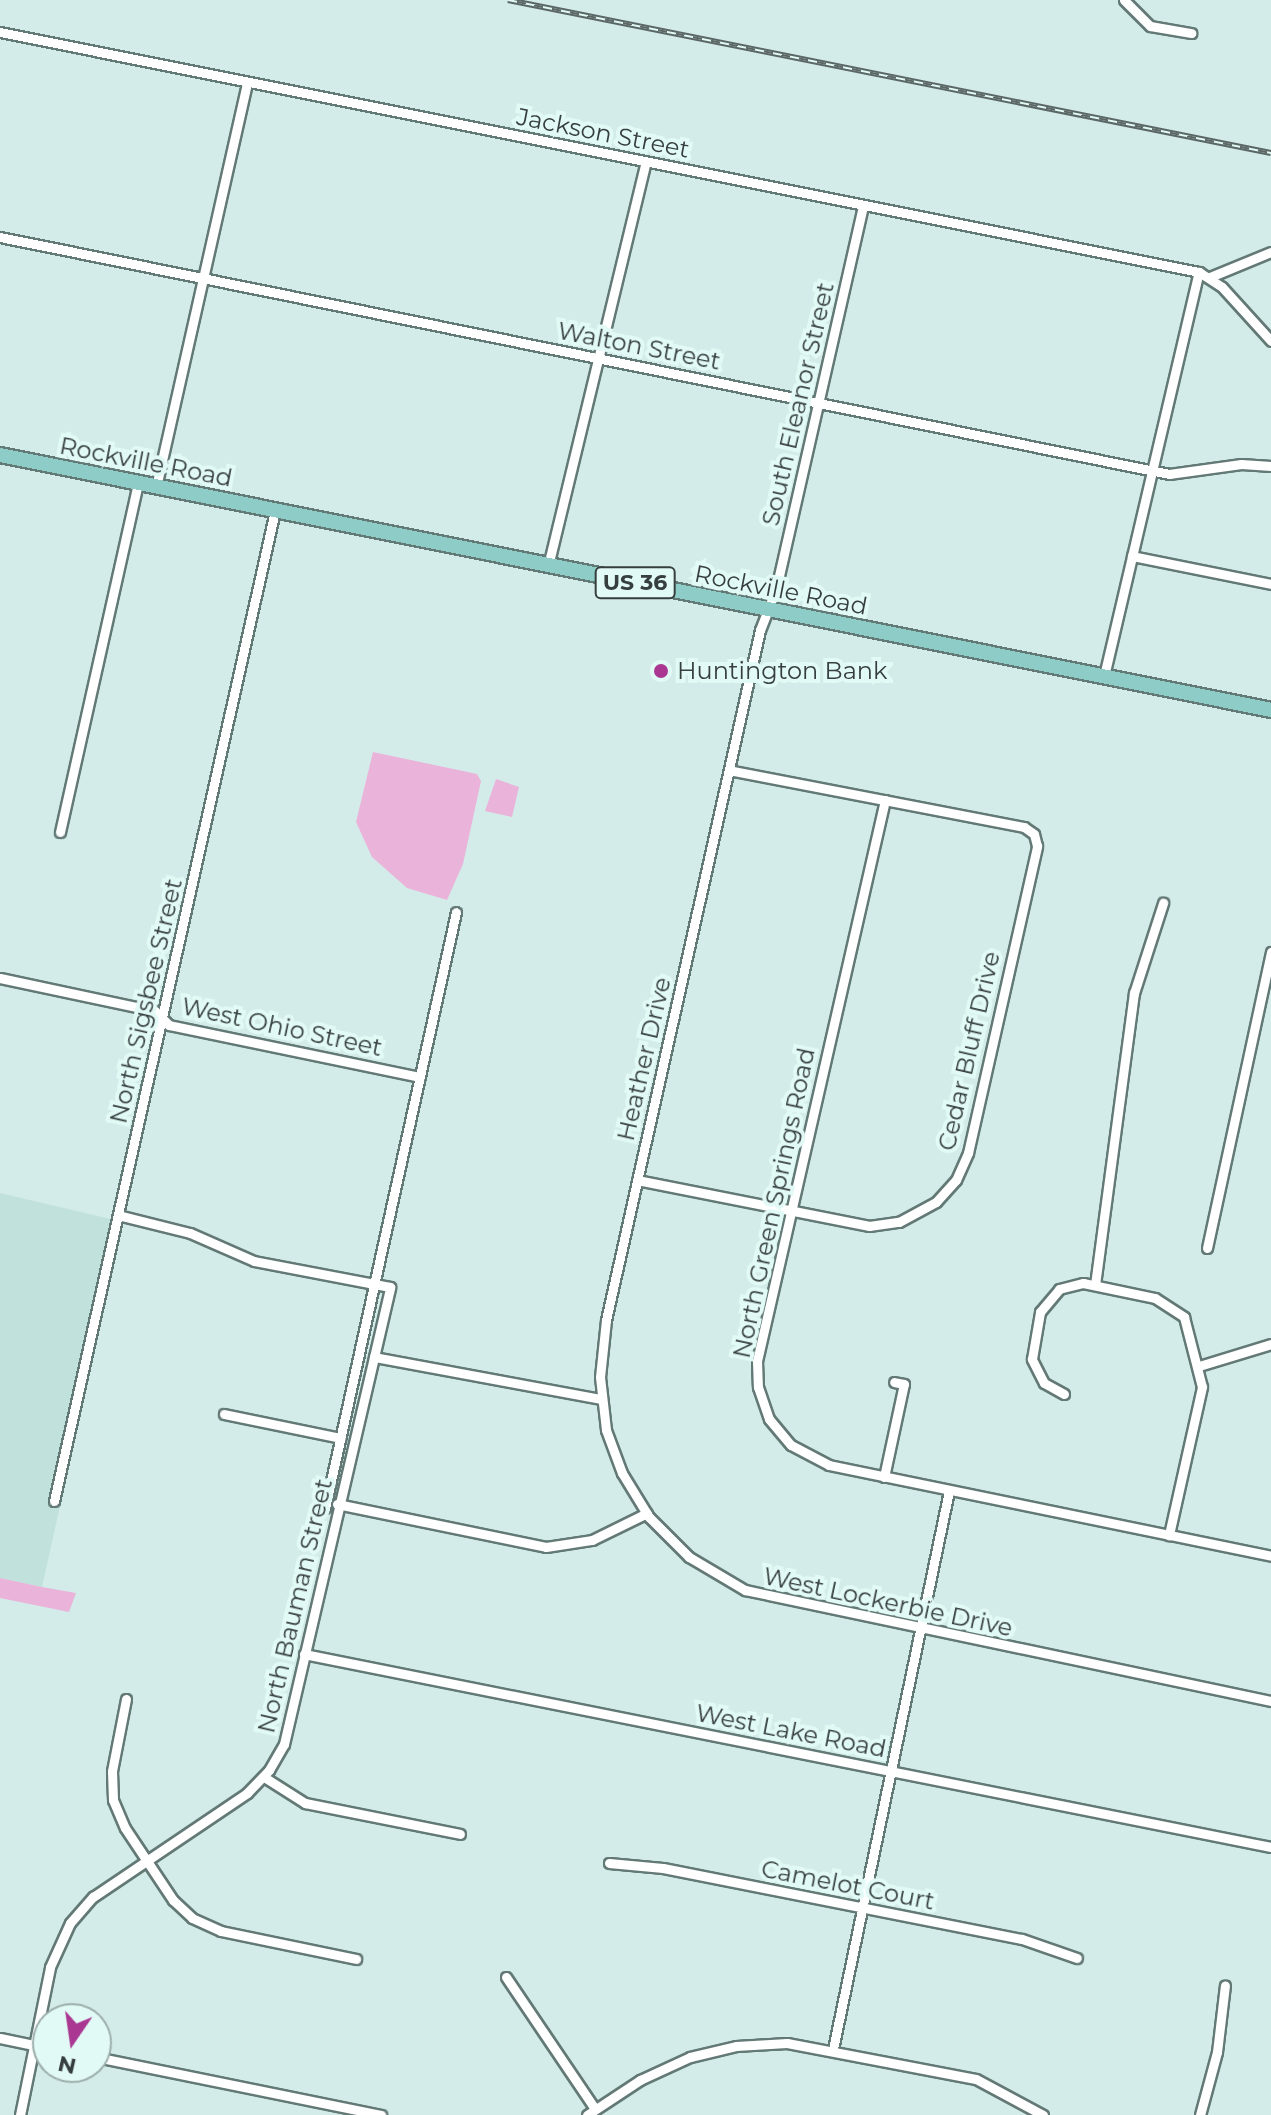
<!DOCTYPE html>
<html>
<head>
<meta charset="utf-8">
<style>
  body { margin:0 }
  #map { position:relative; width:1271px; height:2115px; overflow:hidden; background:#d4ece9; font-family:Montserrat,sans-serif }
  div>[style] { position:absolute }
  .built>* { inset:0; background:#c0e1dc }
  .green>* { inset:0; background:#eab3da }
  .roads { filter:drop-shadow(2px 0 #637976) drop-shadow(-2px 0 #637976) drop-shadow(0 2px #637976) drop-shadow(0 -2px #637976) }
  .minor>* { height:9px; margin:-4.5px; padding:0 4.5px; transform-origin:4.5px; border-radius:4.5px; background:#fff }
  .primary>* { height:14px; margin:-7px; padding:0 7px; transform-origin:7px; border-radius:7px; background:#8eccc7 }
  .rail>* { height:6px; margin-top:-3px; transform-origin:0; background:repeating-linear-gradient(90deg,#e2faf6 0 9px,#5b6766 0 18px); box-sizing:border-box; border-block:2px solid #5b6766 }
  .dots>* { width:22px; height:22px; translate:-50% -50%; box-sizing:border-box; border:4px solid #e2faf6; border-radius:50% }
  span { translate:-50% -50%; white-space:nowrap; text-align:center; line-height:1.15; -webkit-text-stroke:8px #e2faf6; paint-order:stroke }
  .shield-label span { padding:2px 6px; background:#e2faf6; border:2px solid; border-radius:6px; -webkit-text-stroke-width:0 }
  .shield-label { font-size:22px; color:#363f3e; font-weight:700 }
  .street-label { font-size:24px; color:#363f3e }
  .poi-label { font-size:24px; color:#363f3e }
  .left { translate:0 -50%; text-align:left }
  .north { position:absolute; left:32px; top:2003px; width:80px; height:80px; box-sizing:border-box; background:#e2faf6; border:2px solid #9dafac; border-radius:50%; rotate:193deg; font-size:22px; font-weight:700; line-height:32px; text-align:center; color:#363f3e }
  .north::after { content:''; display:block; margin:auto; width:28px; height:36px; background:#aa3892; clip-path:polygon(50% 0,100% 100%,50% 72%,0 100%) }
</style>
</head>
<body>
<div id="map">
  <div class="built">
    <i style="clip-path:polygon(0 1193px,123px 1222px,42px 1587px,0 1578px)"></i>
  </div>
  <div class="green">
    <i style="clip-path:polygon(373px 752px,477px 774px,481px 781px,463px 864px,447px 900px,407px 888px,372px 857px,356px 822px)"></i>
    <i style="clip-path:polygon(496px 779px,519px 787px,512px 817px,485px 811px)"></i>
    <i style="clip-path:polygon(0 1578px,42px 1587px,76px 1593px,69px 1612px,0 1598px)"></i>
  </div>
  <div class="roads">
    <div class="minor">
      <i style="left:1124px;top:0;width:37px;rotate:45deg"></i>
      <i style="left:1150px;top:26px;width:42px;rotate:9.7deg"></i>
      <i style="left:0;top:32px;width:1223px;rotate:11.32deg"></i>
      <i style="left:1199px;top:272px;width:27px;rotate:33deg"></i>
      <i style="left:1222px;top:287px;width:73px;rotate:47.8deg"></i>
      <i style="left:863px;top:206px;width:393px;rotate:102.8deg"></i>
      <i style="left:776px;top:589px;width:44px;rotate:111.3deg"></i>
      <i style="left:760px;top:630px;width:707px;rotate:102.58deg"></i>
      <i style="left:606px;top:1320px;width:57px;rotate:96deg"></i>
      <i style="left:600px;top:1377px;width:53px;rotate:83.5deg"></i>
      <i style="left:606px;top:1430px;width:46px;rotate:69.6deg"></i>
      <i style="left:622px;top:1473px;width:52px;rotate:58.5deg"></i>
      <i style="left:649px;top:1517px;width:57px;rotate:45deg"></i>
      <i style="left:689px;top:1557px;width:65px;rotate:30.5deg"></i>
      <i style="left:745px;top:1590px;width:538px;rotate:11.92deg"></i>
      <i style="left:0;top:237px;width:1193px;rotate:11.46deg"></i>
      <i style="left:1169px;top:474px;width:73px;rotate:-7.9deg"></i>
      <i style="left:1241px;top:464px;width:30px;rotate:4deg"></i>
      <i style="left:1210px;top:277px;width:66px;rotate:-22.3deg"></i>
      <i style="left:156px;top:487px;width:415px;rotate:-77.3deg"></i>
      <i style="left:1132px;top:556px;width:142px;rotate:11.4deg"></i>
      <i style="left:548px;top:566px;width:416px;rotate:-76.4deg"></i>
      <i style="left:1104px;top:676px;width:415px;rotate:-76.8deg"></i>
      <i style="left:885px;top:800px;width:575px;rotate:102.85deg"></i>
      <i style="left:757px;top:1361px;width:26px;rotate:88deg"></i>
      <i style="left:758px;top:1387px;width:34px;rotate:71deg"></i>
      <i style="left:769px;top:1419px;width:34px;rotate:50deg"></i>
      <i style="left:791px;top:1445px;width:43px;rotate:27.8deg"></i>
      <i style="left:829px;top:1465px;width:451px;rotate:11.6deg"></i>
      <i style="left:60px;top:832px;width:357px;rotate:-77.4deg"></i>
      <i style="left:0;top:978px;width:158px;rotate:12deg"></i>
      <i style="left:155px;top:1011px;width:20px;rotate:45deg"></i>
      <i style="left:169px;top:1025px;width:256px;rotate:11.7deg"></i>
      <i style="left:637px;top:1180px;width:237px;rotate:11.2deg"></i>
      <i style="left:869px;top:1226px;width:30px;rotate:-8deg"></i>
      <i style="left:899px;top:1222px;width:42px;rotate:-28.4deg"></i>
      <i style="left:936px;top:1202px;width:30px;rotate:-48deg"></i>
      <i style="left:956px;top:1180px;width:30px;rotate:-66deg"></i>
      <i style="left:968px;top:1153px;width:315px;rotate:-77.3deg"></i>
      <i style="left:1037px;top:846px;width:12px;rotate:-104deg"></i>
      <i style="left:1034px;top:834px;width:12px;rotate:-145deg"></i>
      <i style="left:1024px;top:827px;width:300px;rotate:-169.1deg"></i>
      <i style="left:1207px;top:1248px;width:303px;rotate:-77.8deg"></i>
      <i style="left:1095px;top:1285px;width:295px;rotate:-82.4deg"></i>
      <i style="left:1134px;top:993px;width:95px;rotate:-72.1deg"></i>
      <i style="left:374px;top:1357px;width:231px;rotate:10.5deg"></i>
      <i style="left:1199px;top:1366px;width:75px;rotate:-17deg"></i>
      <i style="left:1064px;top:1394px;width:23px;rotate:-151deg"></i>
      <i style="left:1044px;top:1383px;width:27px;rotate:-117deg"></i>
      <i style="left:1032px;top:1359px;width:48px;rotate:-80.3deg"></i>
      <i style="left:1040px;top:1312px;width:30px;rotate:-50deg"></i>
      <i style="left:1059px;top:1289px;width:25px;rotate:-14deg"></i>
      <i style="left:1083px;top:1283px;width:74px;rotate:11.8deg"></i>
      <i style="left:1155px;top:1298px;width:35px;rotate:33deg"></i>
      <i style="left:1184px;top:1317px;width:72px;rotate:75.6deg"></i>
      <i style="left:1202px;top:1387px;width:152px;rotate:102.6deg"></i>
      <i style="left:224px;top:1414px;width:119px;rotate:11.6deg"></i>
      <i style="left:884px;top:1477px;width:95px;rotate:-77.9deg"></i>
      <i style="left:904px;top:1384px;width:10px;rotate:-169deg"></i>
      <i style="left:54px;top:1501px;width:1014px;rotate:-77.42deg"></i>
      <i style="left:337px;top:1504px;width:213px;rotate:11.6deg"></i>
      <i style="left:546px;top:1547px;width:47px;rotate:-8.7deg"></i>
      <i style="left:592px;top:1540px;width:61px;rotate:-26.1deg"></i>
      <i style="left:325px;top:1508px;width:610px;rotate:-77.6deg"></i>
      <i style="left:304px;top:1654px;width:986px;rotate:11.29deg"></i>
      <i style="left:126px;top:1699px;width:73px;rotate:101deg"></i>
      <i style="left:112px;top:1771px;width:29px;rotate:88deg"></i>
      <i style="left:113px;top:1800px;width:30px;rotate:67deg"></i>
      <i style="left:125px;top:1828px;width:87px;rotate:56.3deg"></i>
      <i style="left:173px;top:1900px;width:26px;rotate:43deg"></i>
      <i style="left:192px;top:1918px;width:32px;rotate:24deg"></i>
      <i style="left:221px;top:1931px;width:138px;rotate:11.7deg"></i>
      <i style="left:264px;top:1777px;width:49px;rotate:32.4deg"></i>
      <i style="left:305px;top:1803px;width:158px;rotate:11.3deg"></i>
      <i style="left:609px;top:1863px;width:54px;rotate:5.3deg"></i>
      <i style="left:663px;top:1868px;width:366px;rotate:11.2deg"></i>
      <i style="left:1022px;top:1939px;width:58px;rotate:19.1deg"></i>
      <i style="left:506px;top:1977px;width:159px;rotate:56deg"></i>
      <i style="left:0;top:2038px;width:49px;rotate:11.8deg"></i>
      <i style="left:833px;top:2049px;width:570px;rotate:-78.26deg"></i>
      <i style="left:96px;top:2057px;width:291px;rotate:11.5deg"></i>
      <i style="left:20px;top:2115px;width:151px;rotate:-78.5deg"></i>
      <i style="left:50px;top:1967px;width:48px;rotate:-65.6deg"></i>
      <i style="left:70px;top:1923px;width:35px;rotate:-49deg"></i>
      <i style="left:93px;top:1897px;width:186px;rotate:-34deg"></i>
      <i style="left:247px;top:1793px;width:32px;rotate:-46deg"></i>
      <i style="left:269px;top:1770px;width:30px;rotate:-60deg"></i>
      <i style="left:284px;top:1744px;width:469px;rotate:-76.9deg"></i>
      <i style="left:390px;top:1287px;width:138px;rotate:-169.2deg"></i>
      <i style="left:254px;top:1261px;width:70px;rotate:-156.4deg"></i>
      <i style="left:190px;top:1233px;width:74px;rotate:-166deg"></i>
      <i style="left:587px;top:2115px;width:64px;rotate:-33.4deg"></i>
      <i style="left:640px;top:2080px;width:55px;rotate:-24.7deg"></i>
      <i style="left:690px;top:2057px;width:47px;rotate:-13.4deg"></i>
      <i style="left:736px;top:2046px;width:51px;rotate:-3.4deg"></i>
      <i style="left:787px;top:2043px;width:192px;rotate:10.8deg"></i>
      <i style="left:976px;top:2079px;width:76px;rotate:28.2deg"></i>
      <i style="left:1200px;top:2115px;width:65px;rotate:-74.9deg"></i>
      <i style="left:1217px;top:2052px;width:67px;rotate:-83.2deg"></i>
    </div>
    <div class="primary">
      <i style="left:0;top:455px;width:1296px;rotate:11.34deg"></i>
    </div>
  </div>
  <div class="rail">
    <i style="left:508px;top:0;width:778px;rotate:11.34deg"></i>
  </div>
  <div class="dots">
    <i style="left:661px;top:671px;background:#aa3892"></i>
  </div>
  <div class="shield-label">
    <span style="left:635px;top:583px">US 36</span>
  </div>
  <div class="street-label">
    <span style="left:603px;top:133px;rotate:11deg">Jackson Street</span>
    <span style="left:639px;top:346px;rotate:11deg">Walton Street</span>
    <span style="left:798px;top:404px;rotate:-77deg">South Eleanor Street</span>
    <span style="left:146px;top:462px;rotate:11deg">Rockville Road</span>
    <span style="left:781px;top:590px;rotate:11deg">Rockville Road</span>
    <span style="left:146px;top:1001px;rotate:-77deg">North Sigsbee Street</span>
    <span style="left:282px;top:1027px;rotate:12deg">West Ohio Street</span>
    <span style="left:969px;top:1051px;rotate:-77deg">Cedar Bluff Drive</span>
    <span style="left:644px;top:1059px;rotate:-77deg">Heather Drive</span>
    <span style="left:774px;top:1203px;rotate:-78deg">North Green Springs Road</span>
    <span style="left:888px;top:1602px;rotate:12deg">West Lockerbie Drive</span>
    <span style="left:295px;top:1606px;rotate:-77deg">North Bauman Street</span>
    <span style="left:791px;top:1731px;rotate:11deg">West Lake Road</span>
    <span style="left:848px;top:1885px;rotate:11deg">Camelot Court</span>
  </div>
  <div class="poi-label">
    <span class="left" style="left:677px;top:671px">Huntington Bank</span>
  </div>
  <div class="north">N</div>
</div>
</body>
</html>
